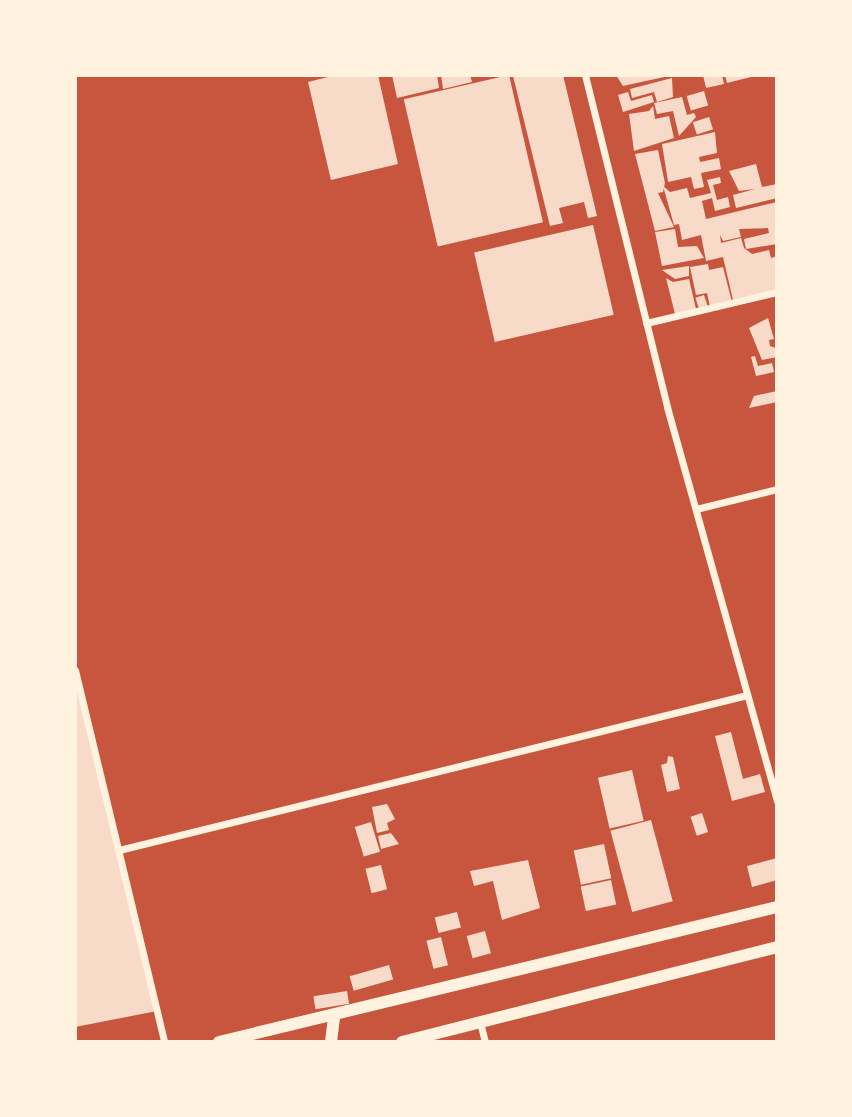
<!DOCTYPE html>
<html>
<head>
<meta charset="utf-8">
<style>
  body { margin:0 }
  #map { position:relative; width:852px; height:1117px; overflow:hidden; background:#c8553d; font-family:Bitter,serif }
  div>[style] { position:absolute }
  .building>* { inset:0; background:#f7dbc8; transform-origin:0 0 }
  .minor>* { height:7px; margin:-3.5px; padding:0 3.5px; transform-origin:3.5px; border-radius:3.5px; background:#fff3e0 }
  .tertiary>* { height:12px; margin:-6px; padding:0 6px; transform-origin:6px; border-radius:6px; background:#fff3e0 }
  span { translate:-50% -50%; white-space:nowrap; text-align:center; line-height:1.15; -webkit-text-stroke:7px #fff3e0; paint-order:stroke }
  .frame { position:absolute; inset:0; border:77px solid #fff3e0; pointer-events:none }
</style>
</head>
<body>
<div id="map">
  <div class="building">
    <i style="clip-path:polygon(336px 75px,378px 75px,398px 164px,331px 180px,308px 82px)"></i>
    <i style="clip-path:polygon(392px 75px,437px 75px,439px 88px,397px 98px)"></i>
    <i style="clip-path:polygon(441px 75px,470px 75px,472px 82px,443px 89px)"></i>
    <i style="left:509px;top:75px;width:151px;height:108px;rotate:77deg"></i>
    <i style="clip-path:polygon(563px 75px,597px 216px,588px 218px,584px 202px,559px 208px,563px 223px,550px 226px,513px 76px)"></i>
    <i style="clip-path:polygon(616px 75px,669px 75px,669px 76px,623px 86px)"></i>
    <i style="clip-path:polygon(703px 75px,722px 75px,724px 84px,706px 88px)"></i>
    <i style="clip-path:polygon(725px 75px,755px 75px,755px 76px,727px 83px)"></i>
    <i style="clip-path:polygon(672px 78px,673px 97px,657px 102px,654px 92px,632px 98px,630px 89px)"></i>
    <i style="left:704px;top:91px;width:15px;height:18px;rotate:74deg"></i>
    <i style="clip-path:polygon(628px 92px,631px 101px,652px 95px,654px 102px,623px 112px,618px 95px)"></i>
    <i style="clip-path:polygon(682px 97px,687px 115px,694px 113px,696px 117px,679px 136px,673px 111px,657px 114px,654px 103px)"></i>
    <i style="clip-path:polygon(653px 106px,655px 119px,669px 116px,674px 138px,634px 151px,629px 114px,649px 111px)"></i>
    <i style="left:709px;top:117px;width:13px;height:17px;rotate:72deg"></i>
    <i style="clip-path:polygon(715px 132px,717px 153px,699px 157px,700px 162px,719px 158px,721px 169px,701px 173px,704px 187px,694px 189px,691px 177px,668px 182px,662px 144px)"></i>
    <i style="clip-path:polygon(658px 150px,665px 183px,663px 192px,658px 193px,674px 227px,655px 231px,635px 154px)"></i>
    <i style="clip-path:polygon(756px 164px,762px 187px,777px 184px,777px 198px,736px 208px,733px 195px,755px 189px,739px 191px,729px 171px)"></i>
    <i style="clip-path:polygon(720px 177px,721px 183px,713px 185px,717px 200px,728px 197px,730px 207px,715px 211px,712px 198px,702px 201px,706px 219px,777px 202px,777px 244px,746px 249px,744px 239px,769px 233px,768px 228px,739px 229px,741px 237px,723px 241px,720px 235px,721px 243px,741px 238px,744px 248px,752px 254px,769px 250px,771px 258px,777px 256px,777px 290px,733px 300px,723px 257px,706px 261px,701px 235px,682px 240px,679px 224px,674px 225px,663px 186px,670px 192px,687px 188px,690px 198px,711px 193px,707px 180px)"></i>
    <i style="left:593px;top:225px;width:92px;height:122px;rotate:77deg"></i>
    <i style="clip-path:polygon(675px 229px,678px 247px,697px 246px,704px 258px,662px 266px,655px 232px)"></i>
    <i style="clip-path:polygon(708px 264px,709px 270px,723px 267px,732px 302px,710px 307px,707px 293px,696px 295px,690px 267px)"></i>
    <i style="clip-path:polygon(689px 266px,689px 276px,675px 279px,662px 270px)"></i>
    <i style="clip-path:polygon(666px 278px,673px 282px,689px 279px,696px 309px,675px 314px)"></i>
    <i style="left:704px;top:295px;width:13px;height:9px;rotate:72deg"></i>
    <i style="clip-path:polygon(768px 318px,774px 339px,769px 340px,770px 346px,776px 348px,777px 357px,762px 360px,749px 328px)"></i>
    <i style="clip-path:polygon(755px 356px,758px 366px,772px 363px,774px 372px,756px 376px,751px 357px)"></i>
    <i style="clip-path:polygon(777px 391px,777px 402px,749px 408px,754px 396px)"></i>
    <i style="clip-path:polygon(75px 675px,157px 1011px,75px 1027px)"></i>
    <i style="clip-path:polygon(731px 732px,743px 779px,760px 774px,765px 792px,732px 801px,715px 736px)"></i>
    <i style="clip-path:polygon(668px 756px,673px 757px,680px 789px,667px 792px,661px 765px,667px 763px)"></i>
    <i style="left:632px;top:770px;width:52px;height:35px;rotate:77deg"></i>
    <i style="clip-path:polygon(387px 804px,395px 819px,387px 823px,389px 830px,377px 833px,372px 807px)"></i>
    <i style="left:702px;top:813px;width:20px;height:12px;rotate:72deg"></i>
    <i style="left:651px;top:820px;width:84px;height:42px;rotate:75deg"></i>
    <i style="left:371px;top:822px;width:31px;height:17px;rotate:73deg"></i>
    <i style="clip-path:polygon(391px 833px,399px 844px,381px 849px,378px 836px)"></i>
    <i style="left:604px;top:844px;width:35px;height:31px;rotate:78deg"></i>
    <i style="clip-path:polygon(777px 858px,777px 880px,752px 887px,747px 866px)"></i>
    <i style="clip-path:polygon(528px 860px,540px 908px,502px 920px,493px 881px,474px 886px,470px 871px)"></i>
    <i style="left:381px;top:865px;width:25px;height:16px;rotate:76deg"></i>
    <i style="left:611px;top:880px;width:25px;height:31px;rotate:78deg"></i>
    <i style="left:457px;top:912px;width:16px;height:23px;rotate:76deg"></i>
    <i style="left:485px;top:931px;width:23px;height:19px;rotate:75deg"></i>
    <i style="left:441px;top:937px;width:29px;height:15px;rotate:76deg"></i>
    <i style="left:389px;top:965px;width:15px;height:41px;rotate:74deg"></i>
    <i style="left:347px;top:991px;width:13px;height:34px;rotate:81deg"></i>
  </div>
  <div class="minor">
    <i style="left:585px;top:75px;width:342px;rotate:76.1deg"></i>
    <i style="left:667px;top:407px;width:409px;rotate:74.4deg"></i>
    <i style="left:646px;top:323px;width:135px;rotate:-13.3deg"></i>
    <i style="left:696px;top:509px;width:83px;rotate:-13.9deg"></i>
    <i style="left:75px;top:670px;width:382px;rotate:76.5deg"></i>
    <i style="left:119px;top:850px;width:647px;rotate:-13.86deg"></i>
    <i style="left:480px;top:1022px;width:21px;rotate:76deg"></i>
  </div>
  <div class="tertiary">
    <i style="left:219px;top:1042px;width:574px;rotate:-13.6deg"></i>
    <i style="left:331px;top:1042px;width:26px;rotate:-83deg"></i>
    <i style="left:402px;top:1042px;width:387px;rotate:-14.2deg"></i>
  </div>
  <div class="frame"></div>
</div>
</body>
</html>
